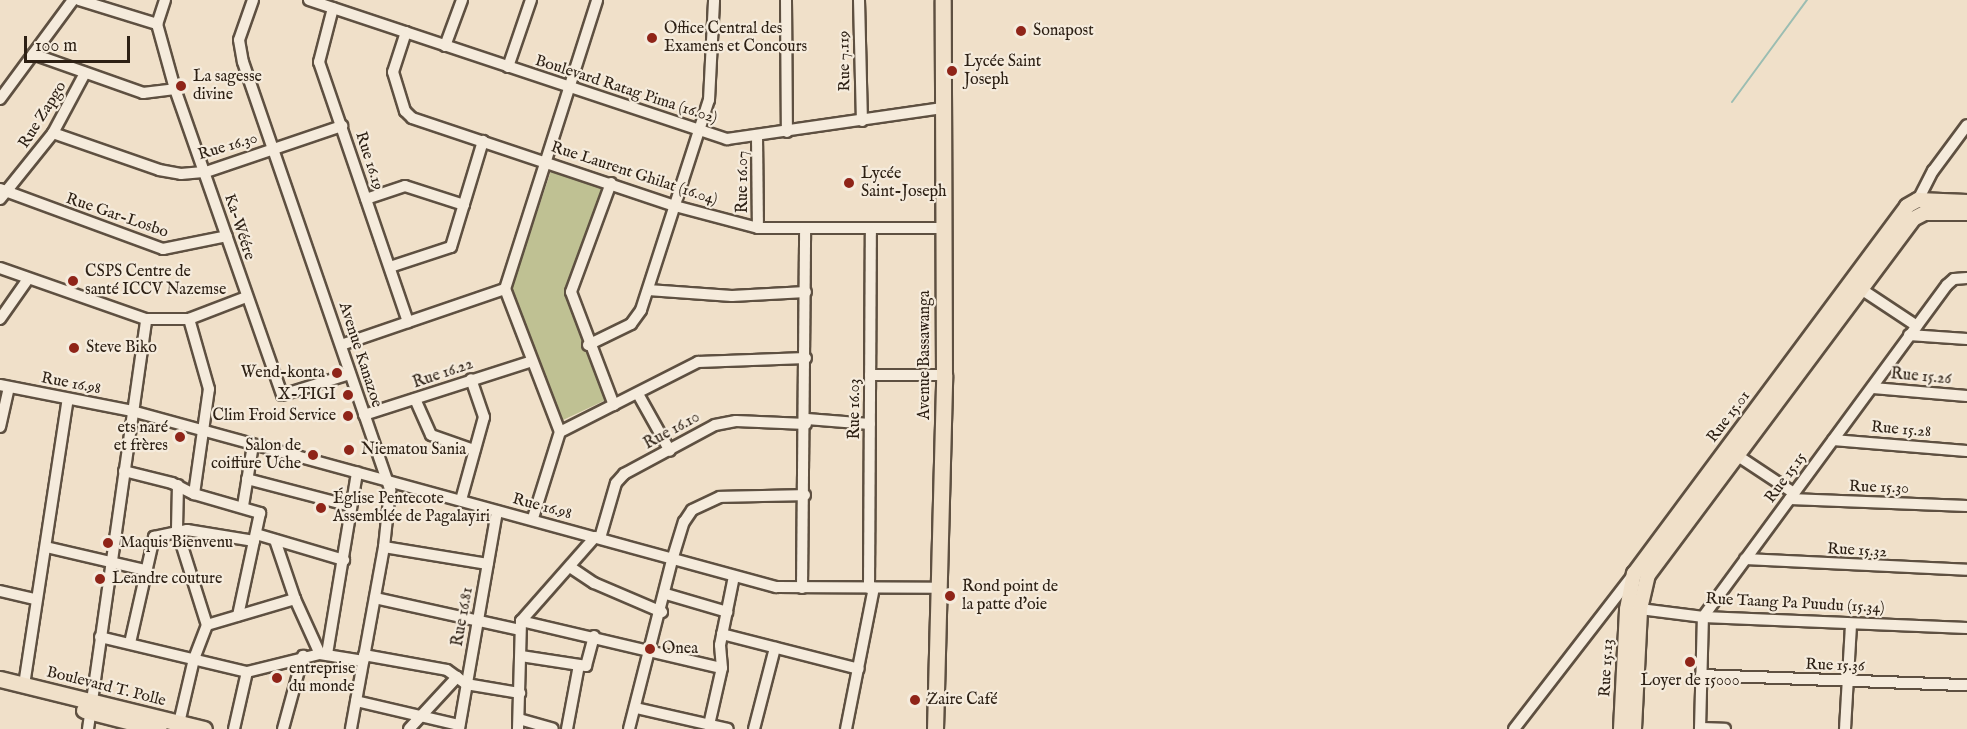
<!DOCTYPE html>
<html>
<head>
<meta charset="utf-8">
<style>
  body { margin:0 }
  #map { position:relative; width:1967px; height:729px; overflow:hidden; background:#f0e0c9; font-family:"IM FELL English",serif }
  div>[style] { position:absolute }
  .green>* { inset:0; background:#bfc193 }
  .stream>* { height:2px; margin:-1px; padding:0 1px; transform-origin:1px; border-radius:1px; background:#9bbdb2 }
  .roads { filter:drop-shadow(2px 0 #5e5041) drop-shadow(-2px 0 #5e5041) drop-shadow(0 2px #5e5041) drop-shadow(0 -2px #5e5041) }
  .minor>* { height:10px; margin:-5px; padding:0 5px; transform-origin:5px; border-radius:5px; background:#f5ebdc }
  .major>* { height:14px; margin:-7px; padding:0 7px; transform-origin:7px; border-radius:7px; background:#f0e0c9 }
  .highway>* { height:15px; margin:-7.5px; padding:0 7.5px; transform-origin:7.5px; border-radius:7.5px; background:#f0e0c9 }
  .dots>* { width:16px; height:16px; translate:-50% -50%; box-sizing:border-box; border:3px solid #f5ebdc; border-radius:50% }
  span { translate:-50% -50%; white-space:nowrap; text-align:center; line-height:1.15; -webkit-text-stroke:4.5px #f5ebdc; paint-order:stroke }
  .poi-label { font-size:16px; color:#2d2014 }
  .left { translate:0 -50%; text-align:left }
  .right { translate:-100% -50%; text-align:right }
  .street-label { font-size:16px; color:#2d2014 }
  .scale { position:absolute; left:24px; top:36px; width:106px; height:27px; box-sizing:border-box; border:3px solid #2d2014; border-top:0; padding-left:8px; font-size:18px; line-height:21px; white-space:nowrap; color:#2d2014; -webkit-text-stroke:4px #f5ebdc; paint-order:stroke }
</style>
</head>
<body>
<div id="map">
  <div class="green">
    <i style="clip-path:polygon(551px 171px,609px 188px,573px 293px,612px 397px,561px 421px,510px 293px)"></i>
  </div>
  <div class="stream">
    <i style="left:1732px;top:102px;width:127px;rotate:-53.7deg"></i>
  </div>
  <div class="roads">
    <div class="minor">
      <i style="left:79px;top:0;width:82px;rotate:17.1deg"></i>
      <i style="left:165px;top:0;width:25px;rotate:108deg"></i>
      <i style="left:157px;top:24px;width:67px;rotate:74.5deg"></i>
      <i style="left:175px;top:89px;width:324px;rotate:70.7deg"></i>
      <i style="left:282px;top:395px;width:71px;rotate:-17.2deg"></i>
      <i style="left:253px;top:0;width:42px;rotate:109.3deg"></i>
      <i style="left:239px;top:40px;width:22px;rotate:80deg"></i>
      <i style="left:243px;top:62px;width:453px;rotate:71deg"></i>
      <i style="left:390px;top:490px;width:57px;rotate:96deg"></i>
      <i style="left:384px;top:547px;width:185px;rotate:100.3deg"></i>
      <i style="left:309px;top:0;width:441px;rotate:18.4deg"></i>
      <i style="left:727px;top:139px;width:218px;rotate:-8.2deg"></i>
      <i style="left:786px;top:0;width:132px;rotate:89.6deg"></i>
      <i style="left:859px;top:0;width:121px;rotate:88.6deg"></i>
      <i style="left:333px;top:8px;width:56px;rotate:104.5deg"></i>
      <i style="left:319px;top:62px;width:275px;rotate:71.1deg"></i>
      <i style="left:406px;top:32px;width:42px;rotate:108deg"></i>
      <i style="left:393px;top:72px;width:41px;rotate:72.9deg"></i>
      <i style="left:405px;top:111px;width:10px;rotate:45deg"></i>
      <i style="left:412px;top:118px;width:277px;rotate:18.5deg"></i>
      <i style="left:675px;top:206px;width:86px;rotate:14.8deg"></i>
      <i style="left:758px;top:228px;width:185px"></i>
      <i style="left:445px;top:46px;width:49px;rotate:-69.7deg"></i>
      <i style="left:33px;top:54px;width:117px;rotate:19.5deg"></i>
      <i style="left:143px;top:93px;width:32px;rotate:-7deg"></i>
      <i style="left:508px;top:67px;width:71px;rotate:-71.1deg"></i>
      <i style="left:0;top:99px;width:123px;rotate:-53.6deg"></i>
      <i style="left:53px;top:133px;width:112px;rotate:19.2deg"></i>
      <i style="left:159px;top:170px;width:22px;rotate:10deg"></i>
      <i style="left:181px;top:174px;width:25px;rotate:-5deg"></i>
      <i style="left:206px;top:172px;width:144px;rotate:-18.7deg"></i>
      <i style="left:757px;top:136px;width:92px;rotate:89.4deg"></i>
      <i style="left:611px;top:183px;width:116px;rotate:110.2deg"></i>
      <i style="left:571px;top:292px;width:121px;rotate:69.2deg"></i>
      <i style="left:0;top:189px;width:174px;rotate:20.2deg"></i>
      <i style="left:163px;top:249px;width:65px;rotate:-11.5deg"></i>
      <i style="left:0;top:199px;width:85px;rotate:-51.2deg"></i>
      <i style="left:53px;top:133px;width:68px;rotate:-61.9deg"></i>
      <i style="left:366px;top:199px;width:41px;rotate:-18.4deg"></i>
      <i style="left:405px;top:186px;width:62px;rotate:17.9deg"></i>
      <i style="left:1918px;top:200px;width:33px;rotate:-63deg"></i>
      <i style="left:1933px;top:171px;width:57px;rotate:-53.5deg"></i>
      <i style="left:390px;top:267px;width:64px;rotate:-18.2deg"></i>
      <i style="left:451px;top:247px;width:111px;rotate:-73.2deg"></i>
      <i style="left:0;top:268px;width:155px;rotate:19.3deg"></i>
      <i style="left:146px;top:319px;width:43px"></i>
      <i style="left:189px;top:319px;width:61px;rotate:-21.1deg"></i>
      <i style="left:1861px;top:289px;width:67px;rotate:33.5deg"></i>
      <i style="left:648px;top:290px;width:84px;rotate:4.1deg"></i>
      <i style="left:732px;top:296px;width:74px;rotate:-3.1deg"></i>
      <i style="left:0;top:319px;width:49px;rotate:-55deg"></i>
      <i style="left:1909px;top:335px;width:58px;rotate:3.9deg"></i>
      <i style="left:341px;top:345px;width:173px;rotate:-18.9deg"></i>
      <i style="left:588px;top:345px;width:48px;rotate:-26deg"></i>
      <i style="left:631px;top:324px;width:17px;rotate:-54deg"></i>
      <i style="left:641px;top:310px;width:221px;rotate:-72.1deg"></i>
      <i style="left:709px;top:100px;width:100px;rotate:-87.1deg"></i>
      <i style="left:870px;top:375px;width:74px"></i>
      <i style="left:0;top:385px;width:135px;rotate:11.1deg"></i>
      <i style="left:132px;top:411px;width:668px;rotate:15.29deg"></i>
      <i style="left:776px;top:587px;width:164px;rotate:0.3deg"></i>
      <i style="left:1873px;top:388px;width:94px;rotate:4.9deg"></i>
      <i style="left:638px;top:394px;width:65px;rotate:60.7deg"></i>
      <i style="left:415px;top:399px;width:39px;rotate:66deg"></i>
      <i style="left:431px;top:435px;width:46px;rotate:19.2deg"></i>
      <i style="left:364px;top:415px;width:176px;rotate:-17.8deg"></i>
      <i style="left:807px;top:419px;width:63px;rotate:4.5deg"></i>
      <i style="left:0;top:427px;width:41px;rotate:-77.3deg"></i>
      <i style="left:560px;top:432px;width:155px;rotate:-26.9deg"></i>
      <i style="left:698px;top:362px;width:108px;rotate:-2.1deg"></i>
      <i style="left:1833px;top:440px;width:134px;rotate:4.7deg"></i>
      <i style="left:1732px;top:452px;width:74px;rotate:33.5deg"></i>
      <i style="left:124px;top:471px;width:49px;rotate:14deg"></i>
      <i style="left:172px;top:483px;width:25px;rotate:27deg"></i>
      <i style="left:194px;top:494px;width:106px;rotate:-81.9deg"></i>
      <i style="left:209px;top:389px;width:73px;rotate:-105.9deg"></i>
      <i style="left:247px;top:479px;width:107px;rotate:14.6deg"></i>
      <i style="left:178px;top:485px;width:45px;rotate:91.3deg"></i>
      <i style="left:177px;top:530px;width:100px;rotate:72.5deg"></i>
      <i style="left:207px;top:625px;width:36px;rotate:111deg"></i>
      <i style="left:194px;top:659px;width:66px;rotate:103.2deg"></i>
      <i style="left:194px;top:494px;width:69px;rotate:16.1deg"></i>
      <i style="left:260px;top:513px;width:105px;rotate:102.1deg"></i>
      <i style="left:1790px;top:499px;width:177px;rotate:2.3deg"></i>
      <i style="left:461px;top:500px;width:86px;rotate:-74.5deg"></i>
      <i style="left:484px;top:417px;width:40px;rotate:-108.9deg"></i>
      <i style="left:243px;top:506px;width:62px;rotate:-80.7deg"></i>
      <i style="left:533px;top:518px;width:90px;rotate:-72.6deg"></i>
      <i style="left:560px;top:432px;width:153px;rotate:-111deg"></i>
      <i style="left:505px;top:289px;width:303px;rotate:-72.3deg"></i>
      <i style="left:256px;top:534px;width:92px;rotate:16.5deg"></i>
      <i style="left:600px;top:538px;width:57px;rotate:-73.8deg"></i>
      <i style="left:616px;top:483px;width:12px;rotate:-48deg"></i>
      <i style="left:624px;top:474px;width:103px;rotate:-28.3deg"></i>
      <i style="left:715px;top:425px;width:21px;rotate:-11deg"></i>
      <i style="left:736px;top:421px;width:70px;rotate:2.5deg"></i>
      <i style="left:275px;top:540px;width:62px;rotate:71.3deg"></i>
      <i style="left:295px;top:599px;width:60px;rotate:65.6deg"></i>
      <i style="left:46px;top:547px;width:102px;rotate:13.1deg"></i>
      <i style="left:384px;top:547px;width:105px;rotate:9.3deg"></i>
      <i style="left:1745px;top:559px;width:222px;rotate:2.8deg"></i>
      <i style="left:570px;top:567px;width:29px;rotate:34deg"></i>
      <i style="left:594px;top:583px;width:74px;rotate:23.1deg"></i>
      <i style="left:802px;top:588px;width:358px;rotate:-89.5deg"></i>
      <i style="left:869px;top:588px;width:358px;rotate:-89.7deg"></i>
      <i style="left:0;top:591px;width:37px;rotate:13deg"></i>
      <i style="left:666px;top:594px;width:64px;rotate:16.4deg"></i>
      <i style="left:375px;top:598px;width:148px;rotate:12.4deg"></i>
      <i style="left:1640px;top:609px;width:64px;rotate:7.2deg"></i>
      <i style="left:1703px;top:617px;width:264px;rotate:2.4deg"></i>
      <i style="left:521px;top:621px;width:206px;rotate:13.2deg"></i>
      <i style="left:207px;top:625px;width:92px;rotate:-16.5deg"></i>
      <i style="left:722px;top:634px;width:141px;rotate:14.3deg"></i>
      <i style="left:100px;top:637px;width:151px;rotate:13.4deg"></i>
      <i style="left:247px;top:672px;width:75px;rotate:-13.9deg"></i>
      <i style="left:320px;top:654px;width:44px;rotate:9.2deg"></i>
      <i style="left:130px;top:643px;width:109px;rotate:-77.2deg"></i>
      <i style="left:154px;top:537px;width:34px;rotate:-12deg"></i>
      <i style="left:187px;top:530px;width:68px;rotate:9.3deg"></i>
      <i style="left:327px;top:654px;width:184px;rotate:-80.6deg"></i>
      <i style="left:364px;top:655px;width:84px;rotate:10.2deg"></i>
      <i style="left:447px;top:670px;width:24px;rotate:36deg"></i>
      <i style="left:466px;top:684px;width:55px;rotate:9.5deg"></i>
      <i style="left:521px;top:656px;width:66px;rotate:8.7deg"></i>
      <i style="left:586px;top:666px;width:31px;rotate:-75deg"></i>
      <i style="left:1701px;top:675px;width:266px;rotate:2.2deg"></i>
      <i style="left:24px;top:685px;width:289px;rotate:-81.3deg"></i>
      <i style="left:356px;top:701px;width:106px;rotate:13.1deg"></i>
      <i style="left:636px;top:708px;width:94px;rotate:12.9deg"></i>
      <i style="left:519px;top:719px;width:35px;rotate:16deg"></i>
      <i style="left:709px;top:725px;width:58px;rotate:-77.2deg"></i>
      <i style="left:722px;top:668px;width:23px;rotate:-95deg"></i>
      <i style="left:720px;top:645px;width:70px;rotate:-78.5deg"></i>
      <i style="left:1700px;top:728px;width:25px;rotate:2deg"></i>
      <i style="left:88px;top:729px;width:414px;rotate:-81.9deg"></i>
      <i style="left:234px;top:729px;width:58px;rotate:-77.2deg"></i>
      <i style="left:283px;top:729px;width:76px;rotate:-74.7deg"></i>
      <i style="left:409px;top:729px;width:71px;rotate:-47.3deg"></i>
      <i style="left:459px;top:729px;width:221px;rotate:-80.1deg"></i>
      <i style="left:518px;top:729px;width:108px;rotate:-88.4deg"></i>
      <i style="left:521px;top:621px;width:112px;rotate:-48.6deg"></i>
      <i style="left:567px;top:729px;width:65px;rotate:-79.4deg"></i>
      <i style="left:629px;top:729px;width:178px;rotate:-75.7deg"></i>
      <i style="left:673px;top:557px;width:37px;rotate:-73deg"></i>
      <i style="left:684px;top:522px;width:14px;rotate:-56deg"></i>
      <i style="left:692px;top:510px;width:31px;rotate:-25deg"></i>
      <i style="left:720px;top:497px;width:85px;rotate:-1.3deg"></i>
      <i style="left:754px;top:729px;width:84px;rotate:-75.5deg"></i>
      <i style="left:846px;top:729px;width:144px;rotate:-78.8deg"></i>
      <i style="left:1514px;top:729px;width:196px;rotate:-52.3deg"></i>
      <i style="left:1700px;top:729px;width:112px;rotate:-88.5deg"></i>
      <i style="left:1703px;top:617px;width:412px;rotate:-53.7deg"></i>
      <i style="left:1947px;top:285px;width:9px;rotate:-41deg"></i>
      <i style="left:1954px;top:279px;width:13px;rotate:-4deg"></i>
      <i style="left:1845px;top:729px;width:105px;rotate:-86.7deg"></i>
    </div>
    <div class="major">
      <i style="left:1621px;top:729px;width:120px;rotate:-87.1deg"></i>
      <i style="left:1627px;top:609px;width:36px;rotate:-79deg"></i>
      <i style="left:1634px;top:574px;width:458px;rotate:-53.4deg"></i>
      <i style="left:1907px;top:206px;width:13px;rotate:-29deg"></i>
      <i style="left:1918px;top:200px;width:49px;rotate:2.3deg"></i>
      <i style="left:1634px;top:729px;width:120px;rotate:-87.1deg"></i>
      <i style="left:1640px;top:609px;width:35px;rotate:-77deg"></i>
      <i style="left:1648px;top:575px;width:444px;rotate:-53.3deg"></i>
      <i style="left:1913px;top:219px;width:13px;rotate:-27deg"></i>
      <i style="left:1925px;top:213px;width:42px"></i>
    </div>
    <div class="highway">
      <i style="left:0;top:679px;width:210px;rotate:13.8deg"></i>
      <i style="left:84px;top:710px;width:77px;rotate:14.2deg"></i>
      <i style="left:935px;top:729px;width:354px;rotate:-88.5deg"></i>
      <i style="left:944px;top:375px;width:375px;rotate:-90.2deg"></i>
    </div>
  </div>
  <div class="dots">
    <i style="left:1021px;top:31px;background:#8f2418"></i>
    <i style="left:652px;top:38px;background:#8f2418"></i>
    <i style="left:952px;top:71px;background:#8f2418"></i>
    <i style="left:181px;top:86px;background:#8f2418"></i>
    <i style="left:849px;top:183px;background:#8f2418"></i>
    <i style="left:73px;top:281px;background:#8f2418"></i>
    <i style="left:74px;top:348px;background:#8f2418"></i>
    <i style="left:337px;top:373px;background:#8f2418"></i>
    <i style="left:348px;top:395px;background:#8f2418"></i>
    <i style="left:348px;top:416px;background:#8f2418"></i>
    <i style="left:180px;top:437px;background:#8f2418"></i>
    <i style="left:349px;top:450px;background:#8f2418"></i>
    <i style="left:313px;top:455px;background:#8f2418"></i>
    <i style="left:321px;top:508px;background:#8f2418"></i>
    <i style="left:108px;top:543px;background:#8f2418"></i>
    <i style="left:100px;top:579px;background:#8f2418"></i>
    <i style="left:950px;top:596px;background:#8f2418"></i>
    <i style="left:650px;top:649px;background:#8f2418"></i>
    <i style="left:1690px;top:662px;background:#8f2418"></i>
    <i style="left:277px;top:678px;background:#8f2418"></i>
    <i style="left:915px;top:700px;background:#8f2418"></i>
  </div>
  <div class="poi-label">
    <span class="left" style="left:664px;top:38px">Office Central des<br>Examens et Concours</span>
    <span class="left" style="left:1033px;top:31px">Sonapost</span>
    <span class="left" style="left:964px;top:71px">Lycée Saint<br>Joseph</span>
    <span class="left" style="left:193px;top:86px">La sagesse<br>divine</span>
    <span class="left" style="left:861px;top:183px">Lycée<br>Saint-Joseph</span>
    <span class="left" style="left:85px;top:281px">CSPS Centre de<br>santé ICCV Nazemse</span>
    <span class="left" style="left:86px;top:348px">Steve Biko</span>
    <span class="right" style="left:325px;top:373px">Wend-konta</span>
    <span class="right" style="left:336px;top:395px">X-TIGI</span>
    <span class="right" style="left:336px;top:416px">Clim Froid Service</span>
    <span class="right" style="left:168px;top:437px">ets naré<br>et frères</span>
    <span class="right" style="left:301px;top:455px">Salon de<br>coiffure Uche</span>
    <span class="left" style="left:361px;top:450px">Niematou Sania</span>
    <span class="left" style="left:333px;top:508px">Église Pentecote<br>Assemblée de Pagalayiri</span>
    <span class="left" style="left:120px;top:543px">Maquis Bienvenu</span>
    <span class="left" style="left:112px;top:579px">Leandre couture</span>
    <span class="left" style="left:962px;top:596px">Rond point de<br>la patte d'oie</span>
    <span class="left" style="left:662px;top:649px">Onea</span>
    <span class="left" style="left:289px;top:678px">entreprise<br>du monde</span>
    <span style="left:1690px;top:681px">Loyer de 15000</span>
    <span class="left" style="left:927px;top:700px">Zaire Café</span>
  </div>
  <div class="street-label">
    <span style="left:845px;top:61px;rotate:-91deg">Rue 7.119</span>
    <span style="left:626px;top:90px;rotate:18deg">Boulevard Ratag Pima (16.02)</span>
    <span style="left:43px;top:115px;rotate:-58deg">Rue Zapgo</span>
    <span style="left:228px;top:147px;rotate:-17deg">Rue 16.30</span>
    <span style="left:369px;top:161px;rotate:72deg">Rue 16.19</span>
    <span style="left:634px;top:174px;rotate:18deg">Rue Laurent Ghilat (16.04)</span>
    <span style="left:743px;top:182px;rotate:-90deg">Rue 16.07</span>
    <span style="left:117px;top:216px;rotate:19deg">Rue Gar-Losbo</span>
    <span style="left:239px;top:227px;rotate:72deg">Ka-Wéére</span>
    <span style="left:360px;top:355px;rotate:72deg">Avenue Kanazoe</span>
    <span style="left:925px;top:355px;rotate:-90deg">Avenue Bassawanga</span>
    <span style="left:443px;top:374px;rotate:-19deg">Rue 16.22</span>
    <span style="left:1921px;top:377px;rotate:5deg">Rue 15.26</span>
    <span style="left:71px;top:384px;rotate:11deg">Rue 16.98</span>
    <span style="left:855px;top:409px;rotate:-90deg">Rue 16.03</span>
    <span style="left:1729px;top:417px;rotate:-53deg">Rue 15.01</span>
    <span style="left:1901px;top:430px;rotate:5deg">Rue 15.28</span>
    <span style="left:672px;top:431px;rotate:-29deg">Rue 16.10</span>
    <span style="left:1786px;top:478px;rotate:-54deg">Rue 15.15</span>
    <span style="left:1879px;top:488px;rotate:2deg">Rue 15.30</span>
    <span style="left:542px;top:507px;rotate:15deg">Rue 16.98</span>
    <span style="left:1857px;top:551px;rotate:3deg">Rue 15.32</span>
    <span style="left:1795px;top:604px;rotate:3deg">Rue Taang Pa Puudu (15.34)</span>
    <span style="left:463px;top:617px;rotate:-80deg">Rue 16.81</span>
    <span style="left:1835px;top:666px;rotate:2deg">Rue 15.36</span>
    <span style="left:1607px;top:668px;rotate:-87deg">Rue 15.13</span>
    <span style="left:106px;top:687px;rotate:14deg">Boulevard T. Polle</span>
  </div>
  <div class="scale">100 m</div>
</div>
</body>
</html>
